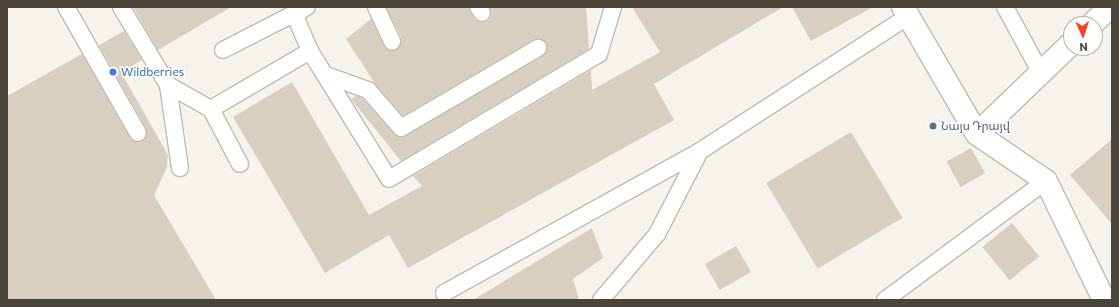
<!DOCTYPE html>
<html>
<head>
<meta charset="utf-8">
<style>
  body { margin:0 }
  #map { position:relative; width:1119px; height:307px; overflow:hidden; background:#f6f3ec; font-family:Commissioner,"Noto Sans Armenian",sans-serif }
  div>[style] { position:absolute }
  .building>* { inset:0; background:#d8cfc1; transform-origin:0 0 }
  .roads { filter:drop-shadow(1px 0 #c2bbae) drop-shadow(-1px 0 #c2bbae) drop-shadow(0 1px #c2bbae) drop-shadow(0 -1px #c2bbae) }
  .service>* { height:16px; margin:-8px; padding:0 8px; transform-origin:8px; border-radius:8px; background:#fff }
  .minor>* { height:22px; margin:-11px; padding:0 11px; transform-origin:11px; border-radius:11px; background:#fff }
  .dots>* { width:11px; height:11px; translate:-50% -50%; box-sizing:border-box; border:2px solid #fff; border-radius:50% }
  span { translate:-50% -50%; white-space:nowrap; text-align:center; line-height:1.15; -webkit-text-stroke:3px #fff; paint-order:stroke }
  .shop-label { font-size:12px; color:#366cbe }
  .left { translate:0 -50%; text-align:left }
  .service-label { font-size:12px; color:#4e5e75 }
  .frame { position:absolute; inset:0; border:8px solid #4b4439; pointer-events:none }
  .north { position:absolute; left:1063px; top:16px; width:40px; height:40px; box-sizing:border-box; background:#fff; border:1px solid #b7b4b0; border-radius:50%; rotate:177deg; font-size:11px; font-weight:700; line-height:16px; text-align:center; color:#4b4439 }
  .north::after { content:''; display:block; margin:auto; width:14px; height:18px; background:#fc3f1d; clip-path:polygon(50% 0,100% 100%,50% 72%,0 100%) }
</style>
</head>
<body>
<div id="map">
  <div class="building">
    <i style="clip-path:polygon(133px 7px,231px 7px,158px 50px)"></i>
    <i style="clip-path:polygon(386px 7px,469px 7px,474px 19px,482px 22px,487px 21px,491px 17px,489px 7px,586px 7px,589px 49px,401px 161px,351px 99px,356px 96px,362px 98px,394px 134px,402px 137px,543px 56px,547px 48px,542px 40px,533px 40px,403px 116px,376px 85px,346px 39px,371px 19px,384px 45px,391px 50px,396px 49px,400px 46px,401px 37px)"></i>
    <i style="clip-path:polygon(632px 7px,783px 7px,654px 84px,674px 120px,408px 268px,389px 235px,325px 273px,233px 117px,292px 82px,369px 215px,422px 186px,413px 176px,591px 70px,592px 90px,660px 52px)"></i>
    <i style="clip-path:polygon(792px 7px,873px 7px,811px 41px)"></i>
    <i style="clip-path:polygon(124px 31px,142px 60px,121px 72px,168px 155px,167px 167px,154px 195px,216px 300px,7px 300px,7px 96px,82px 54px,130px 138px,134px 141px,142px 141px,146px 137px,146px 128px,99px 45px)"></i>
    <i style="left:851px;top:132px;width:100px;height:99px;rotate:59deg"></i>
    <i style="clip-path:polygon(1112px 139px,1112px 224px,1070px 175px)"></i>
    <i style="left:971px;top:148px;width:29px;height:28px;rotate:61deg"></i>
    <i style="left:1012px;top:223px;width:43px;height:38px;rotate:51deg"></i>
    <i style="clip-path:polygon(592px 228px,603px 258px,573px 279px,579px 300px,473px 300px)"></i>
    <i style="left:736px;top:246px;width:30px;height:36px;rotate:60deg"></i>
  </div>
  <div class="roads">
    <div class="service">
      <i style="left:66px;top:7px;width:145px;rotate:60.3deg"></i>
      <i style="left:121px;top:7px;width:91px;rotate:58.9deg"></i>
      <i style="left:168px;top:85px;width:49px;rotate:29.2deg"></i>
      <i style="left:211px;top:109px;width:115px;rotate:-30.4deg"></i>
      <i style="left:310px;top:51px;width:150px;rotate:58.3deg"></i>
      <i style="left:389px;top:179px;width:244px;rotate:-30.8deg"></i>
      <i style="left:599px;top:54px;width:49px;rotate:-73.4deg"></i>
      <i style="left:376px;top:7px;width:38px;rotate:65deg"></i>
      <i style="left:478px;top:7px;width:7px;rotate:56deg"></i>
      <i style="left:1005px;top:7px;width:75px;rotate:61.4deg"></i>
      <i style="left:294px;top:13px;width:41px;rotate:67.2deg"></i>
      <i style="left:223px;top:50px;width:94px;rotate:-27.1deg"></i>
      <i style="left:326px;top:75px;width:45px;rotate:19.7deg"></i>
      <i style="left:368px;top:90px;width:50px;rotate:49deg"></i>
      <i style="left:401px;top:128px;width:159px;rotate:-30.3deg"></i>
      <i style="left:168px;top:85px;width:84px;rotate:81.8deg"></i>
      <i style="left:211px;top:109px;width:62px;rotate:62.2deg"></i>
      <i style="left:444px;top:293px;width:293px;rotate:-29deg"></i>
      <i style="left:601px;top:300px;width:87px;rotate:-49.7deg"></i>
      <i style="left:657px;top:234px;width:93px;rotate:-62.6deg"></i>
      <i style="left:700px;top:151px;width:249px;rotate:-32.9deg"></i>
      <i style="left:885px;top:300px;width:200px;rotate:-36.5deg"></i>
    </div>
    <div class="minor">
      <i style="left:903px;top:7px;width:147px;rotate:59.8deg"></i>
      <i style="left:977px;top:134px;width:83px;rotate:34.3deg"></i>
      <i style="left:1046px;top:181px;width:132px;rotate:64deg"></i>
      <i style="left:1092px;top:24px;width:25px;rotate:-43deg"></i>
      <i style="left:977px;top:134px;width:130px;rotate:-43.8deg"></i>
    </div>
  </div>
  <div class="dots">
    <i style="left:113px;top:72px;background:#3f7fe0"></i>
    <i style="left:933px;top:126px;background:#5c6f8a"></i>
  </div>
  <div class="shop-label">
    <span class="left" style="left:121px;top:72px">Wildberries</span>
  </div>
  <div class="service-label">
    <span class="left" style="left:941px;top:126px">Նայս Դրայվ</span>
  </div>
  <div class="frame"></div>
  <div class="north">N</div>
</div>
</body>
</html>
